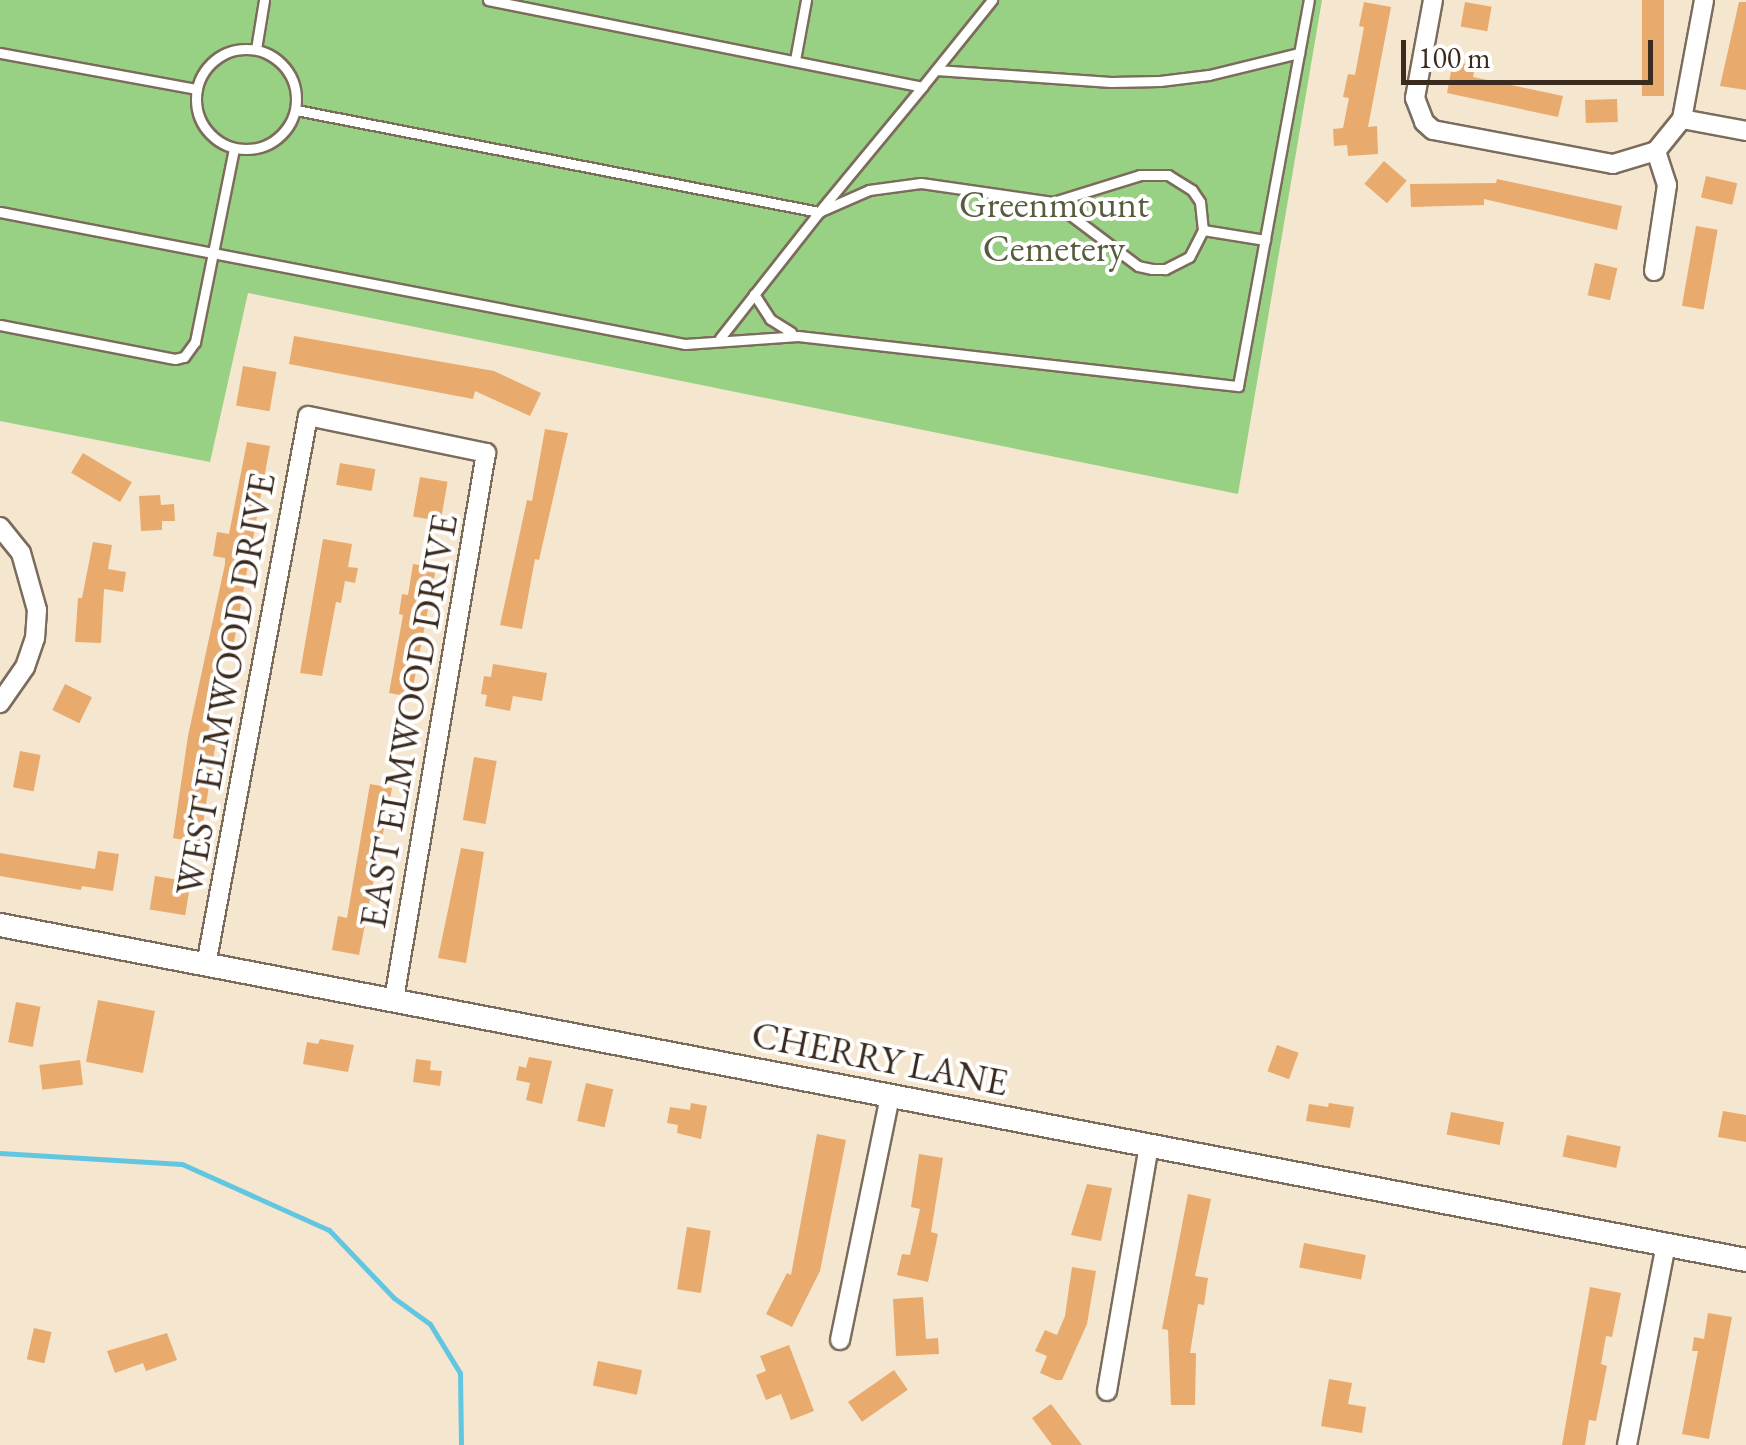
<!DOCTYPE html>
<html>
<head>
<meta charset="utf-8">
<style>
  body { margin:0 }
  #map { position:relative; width:1746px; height:1445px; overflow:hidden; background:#f5e6cf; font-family:"EB Garamond",serif }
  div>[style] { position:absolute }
  .green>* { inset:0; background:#98d184 }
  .stream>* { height:5px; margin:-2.5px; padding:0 2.5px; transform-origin:2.5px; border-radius:2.5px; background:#63c6e1 }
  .building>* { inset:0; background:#e8ab6d; transform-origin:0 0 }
  .roads { filter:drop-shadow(2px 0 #7c6c5c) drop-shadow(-2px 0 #7c6c5c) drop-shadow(0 2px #7c6c5c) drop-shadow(0 -2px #7c6c5c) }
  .service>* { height:9px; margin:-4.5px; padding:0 4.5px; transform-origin:4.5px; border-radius:4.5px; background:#fff }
  .service>.ring { margin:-4.5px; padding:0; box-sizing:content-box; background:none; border:9px solid #fff; border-radius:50% }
  .minor>* { height:18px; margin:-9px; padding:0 9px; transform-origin:9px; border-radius:9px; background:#fff }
  .tertiary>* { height:22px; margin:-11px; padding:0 11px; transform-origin:11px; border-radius:11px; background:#fff }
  span { translate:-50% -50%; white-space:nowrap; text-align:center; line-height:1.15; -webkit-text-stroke:8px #fff; paint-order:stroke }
  .park-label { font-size:38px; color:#575c3d }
  .street-label { font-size:38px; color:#3b2a1e }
  .scale { position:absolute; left:1401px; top:40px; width:252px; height:45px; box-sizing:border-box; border:5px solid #3b2a1e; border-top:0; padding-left:12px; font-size:30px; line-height:35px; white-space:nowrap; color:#3b2a1e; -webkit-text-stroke:8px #fff; paint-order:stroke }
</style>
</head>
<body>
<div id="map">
  <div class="green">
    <i style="clip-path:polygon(0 0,1322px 0,1238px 494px,248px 293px,210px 462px,0 421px)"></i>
  </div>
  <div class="stream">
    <i style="left:0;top:1153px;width:182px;rotate:3.5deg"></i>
    <i style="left:182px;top:1164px;width:161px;rotate:24.2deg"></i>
    <i style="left:329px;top:1230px;width:94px;rotate:46.3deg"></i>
    <i style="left:394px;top:1298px;width:44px;rotate:35.8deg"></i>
    <i style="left:430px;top:1324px;width:57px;rotate:58.5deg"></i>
    <i style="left:460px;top:1373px;width:72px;rotate:89.2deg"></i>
  </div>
  <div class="building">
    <i style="left:1642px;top:0;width:22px;height:96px"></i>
    <i style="clip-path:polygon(1364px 2px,1391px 7px,1368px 127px,1377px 126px,1378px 154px,1348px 156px,1347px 145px,1334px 146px,1333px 129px,1343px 128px,1349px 98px,1343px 97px,1348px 74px,1355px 75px,1364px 27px,1359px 26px)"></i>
    <i style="left:1465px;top:2px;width:27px;height:25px;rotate:10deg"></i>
    <i style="clip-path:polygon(1739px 2px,1746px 2px,1746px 90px,1720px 86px)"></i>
    <i style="clip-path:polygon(1453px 61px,1475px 66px,1473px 77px,1563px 96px,1558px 117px,1447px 93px)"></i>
    <i style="left:1617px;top:99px;width:23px;height:32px;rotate:88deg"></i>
    <i style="left:1384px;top:161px;width:30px;height:30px;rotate:41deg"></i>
    <i style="left:1706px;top:176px;width:32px;height:22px;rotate:13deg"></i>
    <i style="clip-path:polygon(1497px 179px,1622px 206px,1617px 230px,1484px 199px,1484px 205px,1411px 207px,1410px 184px,1496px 183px)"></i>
    <i style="left:1696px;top:226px;width:22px;height:81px;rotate:10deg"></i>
    <i style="left:1595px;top:263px;width:23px;height:33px;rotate:13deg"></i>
    <i style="clip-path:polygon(294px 336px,494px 371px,541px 393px,530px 416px,475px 391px,473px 399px,289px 364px)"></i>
    <i style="left:243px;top:366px;width:34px;height:40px;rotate:10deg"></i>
    <i style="clip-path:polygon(545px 429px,568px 433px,539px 560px,535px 559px,522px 629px,500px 625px,527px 500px,532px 501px)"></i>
    <i style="clip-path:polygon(247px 442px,270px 446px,233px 647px,224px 645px,218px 682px,230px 683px,225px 709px,213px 707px,207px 739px,216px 741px,200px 843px,173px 838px,188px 736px,225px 564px,225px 558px,213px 556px,217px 532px,229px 534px)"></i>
    <i style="left:83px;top:453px;width:57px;height:23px;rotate:31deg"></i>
    <i style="left:340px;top:463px;width:36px;height:22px;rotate:10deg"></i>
    <i style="left:420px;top:477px;width:28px;height:40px;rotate:10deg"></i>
    <i style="clip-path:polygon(160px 495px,161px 505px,174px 504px,175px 521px,162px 521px,162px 530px,141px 531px,139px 496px)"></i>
    <i style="clip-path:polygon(323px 539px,352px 544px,348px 567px,358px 568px,355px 583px,345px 581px,341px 603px,336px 602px,322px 676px,300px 673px)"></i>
    <i style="clip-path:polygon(93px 542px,112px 545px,108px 569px,126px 572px,123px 592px,104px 589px,101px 643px,75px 642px,78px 598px,82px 598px)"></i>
    <i style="clip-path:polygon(413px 564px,436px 568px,411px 697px,389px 693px,403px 615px,399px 614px,402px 594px,408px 595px)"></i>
    <i style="clip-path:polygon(493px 664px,547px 673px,542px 701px,513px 696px,510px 711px,485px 706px,487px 695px,481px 694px,484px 676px,491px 677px)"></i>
    <i style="left:65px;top:684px;width:30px;height:29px;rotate:26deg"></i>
    <i style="left:20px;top:751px;width:21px;height:37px;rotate:11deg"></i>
    <i style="left:474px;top:757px;width:23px;height:64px;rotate:10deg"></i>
    <i style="clip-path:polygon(370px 784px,392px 788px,359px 955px,332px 950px,338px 916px,347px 918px)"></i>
    <i style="clip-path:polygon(461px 848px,484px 852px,466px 963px,438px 958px)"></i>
    <i style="clip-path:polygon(98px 851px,119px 854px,113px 891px,82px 886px,81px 890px,0 876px,0 853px,95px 869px)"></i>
    <i style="left:155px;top:876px;width:36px;height:34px;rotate:9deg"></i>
    <i style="left:98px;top:1000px;width:58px;height:63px;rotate:11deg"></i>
    <i style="left:16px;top:1002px;width:25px;height:41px;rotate:11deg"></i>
    <i style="clip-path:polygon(320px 1039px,354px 1045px,348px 1072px,303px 1064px,307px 1042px,318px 1044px)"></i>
    <i style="left:1277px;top:1045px;width:23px;height:28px;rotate:20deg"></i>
    <i style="clip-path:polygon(529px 1057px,552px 1061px,542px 1104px,526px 1100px,530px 1083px,516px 1080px,519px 1066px,526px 1068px)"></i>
    <i style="clip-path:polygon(416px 1059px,431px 1061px,430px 1070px,442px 1071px,440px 1086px,413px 1082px)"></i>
    <i style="left:80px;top:1060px;width:25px;height:41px;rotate:83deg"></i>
    <i style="left:586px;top:1083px;width:28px;height:39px;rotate:13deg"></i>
    <i style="clip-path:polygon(691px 1103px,707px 1106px,701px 1139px,677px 1133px,678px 1125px,667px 1123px,670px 1107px,690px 1110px)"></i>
    <i style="clip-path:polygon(1329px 1103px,1354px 1107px,1350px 1128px,1306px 1121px,1309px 1104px,1328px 1107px)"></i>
    <i style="clip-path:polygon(1723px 1111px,1746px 1115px,1746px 1142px,1718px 1137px)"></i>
    <i style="left:1451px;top:1112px;width:54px;height:23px;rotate:11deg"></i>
    <i style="clip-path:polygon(817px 1134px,846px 1140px,820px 1271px,792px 1327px,766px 1314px,787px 1273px,791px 1275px)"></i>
    <i style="left:1567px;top:1135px;width:55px;height:22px;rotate:12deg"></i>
    <i style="clip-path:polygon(919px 1154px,943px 1158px,931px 1232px,938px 1234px,928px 1282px,897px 1275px,902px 1254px,910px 1255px,920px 1209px,911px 1207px)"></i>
    <i style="clip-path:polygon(1087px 1184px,1112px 1188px,1101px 1241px,1071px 1235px)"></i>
    <i style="clip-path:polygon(1188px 1194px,1211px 1199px,1195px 1276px,1208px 1278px,1204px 1305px,1198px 1304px,1190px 1353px,1196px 1353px,1195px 1405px,1171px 1405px,1168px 1330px,1162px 1329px)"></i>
    <i style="left:687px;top:1227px;width:24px;height:63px;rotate:9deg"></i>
    <i style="left:1304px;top:1243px;width:63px;height:25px;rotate:11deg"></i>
    <i style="clip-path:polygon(1072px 1267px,1096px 1271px,1087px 1324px,1062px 1380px,1056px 1380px,1040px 1373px,1047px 1356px,1035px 1351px,1045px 1330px,1057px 1335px,1065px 1316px)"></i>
    <i style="clip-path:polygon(1590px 1287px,1621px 1293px,1612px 1337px,1606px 1336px,1601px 1364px,1607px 1366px,1596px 1421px,1589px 1420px,1585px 1445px,1562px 1445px)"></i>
    <i style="clip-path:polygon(923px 1297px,926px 1339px,938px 1338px,939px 1354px,896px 1356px,893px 1299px)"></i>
    <i style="clip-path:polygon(1708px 1313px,1732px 1317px,1709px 1439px,1682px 1434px,1698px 1351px,1692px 1351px,1694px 1337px,1704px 1339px)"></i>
    <i style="left:34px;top:1328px;width:18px;height:32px;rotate:13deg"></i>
    <i style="clip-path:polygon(167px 1333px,177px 1360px,146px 1371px,143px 1363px,115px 1373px,107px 1351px)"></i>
    <i style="clip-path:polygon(789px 1345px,814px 1411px,791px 1420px,781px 1394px,766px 1400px,756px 1375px,766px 1371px,760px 1356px)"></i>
    <i style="left:598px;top:1361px;width:45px;height:25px;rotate:12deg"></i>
    <i style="left:894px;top:1370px;width:24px;height:56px;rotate:55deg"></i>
    <i style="clip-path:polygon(1329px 1379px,1352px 1383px,1348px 1404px,1366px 1407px,1362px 1433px,1321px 1426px)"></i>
    <i style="clip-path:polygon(1051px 1404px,1082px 1445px,1052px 1445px,1032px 1418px)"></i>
  </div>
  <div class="roads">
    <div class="service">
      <i style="left:488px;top:0;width:443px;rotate:11.3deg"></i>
      <i style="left:922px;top:87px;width:112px;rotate:-51.2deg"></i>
      <i class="ring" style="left:196px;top:49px;width:91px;height:91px"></i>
      <i style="left:256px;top:49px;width:50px;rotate:-80.7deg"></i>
      <i style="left:0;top:53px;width:200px;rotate:10.4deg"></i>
      <i style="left:795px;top:60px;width:61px;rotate:-79.6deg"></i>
      <i style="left:936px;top:70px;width:175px;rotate:3.9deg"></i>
      <i style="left:1111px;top:82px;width:49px;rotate:-1.2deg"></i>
      <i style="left:1160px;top:81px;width:49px;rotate:-7deg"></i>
      <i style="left:1209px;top:75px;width:93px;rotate:-13.7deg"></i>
      <i style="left:296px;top:110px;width:533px;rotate:11.04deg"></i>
      <i style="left:819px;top:212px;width:162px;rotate:-50.5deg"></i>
      <i style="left:0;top:212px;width:698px;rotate:10.91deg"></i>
      <i style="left:685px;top:344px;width:113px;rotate:-4deg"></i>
      <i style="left:798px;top:336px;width:443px;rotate:6.5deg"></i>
      <i style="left:1238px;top:386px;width:392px;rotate:-79.6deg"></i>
      <i style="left:1203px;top:230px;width:63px;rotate:9.2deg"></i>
      <i style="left:754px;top:294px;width:30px;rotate:57deg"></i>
      <i style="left:770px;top:319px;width:25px;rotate:32deg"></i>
      <i style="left:0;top:325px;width:178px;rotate:11deg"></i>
      <i style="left:175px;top:359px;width:9px;rotate:-13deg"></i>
      <i style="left:184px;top:357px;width:19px;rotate:-54deg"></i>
      <i style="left:195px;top:342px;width:198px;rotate:-78.6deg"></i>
      <i style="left:720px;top:338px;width:160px;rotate:-51.8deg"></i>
      <i style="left:819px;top:212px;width:55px;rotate:-23.7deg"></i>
      <i style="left:869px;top:190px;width:52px;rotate:-7.7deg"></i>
      <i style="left:921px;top:183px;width:133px;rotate:8.2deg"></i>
      <i style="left:1053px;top:202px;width:91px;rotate:-17.2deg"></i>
      <i style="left:1140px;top:175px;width:28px"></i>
      <i style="left:1168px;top:175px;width:28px;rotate:32deg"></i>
      <i style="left:1192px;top:190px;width:14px;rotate:56deg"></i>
      <i style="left:1200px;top:202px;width:28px;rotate:84deg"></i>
      <i style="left:1203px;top:230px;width:30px;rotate:117deg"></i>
      <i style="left:1189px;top:257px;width:27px;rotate:153deg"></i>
      <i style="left:1165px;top:269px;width:13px;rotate:180deg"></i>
      <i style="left:1152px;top:269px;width:14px;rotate:-168deg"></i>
      <i style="left:1138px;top:266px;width:106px;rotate:-143deg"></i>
    </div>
    <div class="minor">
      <i style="left:1433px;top:0;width:100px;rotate:100.4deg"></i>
      <i style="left:1415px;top:98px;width:26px;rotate:69deg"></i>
      <i style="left:1424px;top:122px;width:12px;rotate:42deg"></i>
      <i style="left:1433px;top:130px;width:183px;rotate:10.7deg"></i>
      <i style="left:1613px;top:164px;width:45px;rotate:-16.8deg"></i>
      <i style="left:1656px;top:151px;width:41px;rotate:-50.9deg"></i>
      <i style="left:1682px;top:119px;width:121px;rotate:-79.5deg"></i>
      <i style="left:1682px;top:119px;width:65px;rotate:10.6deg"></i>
      <i style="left:1654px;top:271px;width:87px;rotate:-81.4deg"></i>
      <i style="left:1667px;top:185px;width:36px;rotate:-108deg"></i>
      <i style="left:0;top:527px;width:33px;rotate:51deg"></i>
      <i style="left:21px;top:553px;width:59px;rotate:74.3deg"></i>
      <i style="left:37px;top:610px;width:28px;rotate:94deg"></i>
      <i style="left:35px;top:638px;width:31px;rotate:109deg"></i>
      <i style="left:25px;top:667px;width:44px;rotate:124.8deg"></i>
      <i style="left:206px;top:965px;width:558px;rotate:-79.47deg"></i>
      <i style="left:308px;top:416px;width:182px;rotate:11.7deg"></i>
      <i style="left:486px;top:453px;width:554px;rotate:99.56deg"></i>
      <i style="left:840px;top:1340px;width:249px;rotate:-78.4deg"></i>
      <i style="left:1107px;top:1391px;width:249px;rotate:-80.3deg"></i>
      <i style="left:1627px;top:1445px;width:204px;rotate:-79deg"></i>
    </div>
    <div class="tertiary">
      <i style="left:0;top:925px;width:1778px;rotate:10.86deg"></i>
    </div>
  </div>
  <div class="park-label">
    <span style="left:1054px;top:226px">Greenmount<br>Cemetery</span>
  </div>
  <div class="street-label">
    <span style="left:225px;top:684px;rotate:-80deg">WEST ELMWOOD DRIVE</span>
    <span style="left:408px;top:721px;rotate:-80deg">EAST ELMWOOD DRIVE</span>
    <span style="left:880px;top:1058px;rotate:11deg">CHERRY LANE</span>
  </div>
  <div class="scale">100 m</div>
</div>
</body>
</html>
